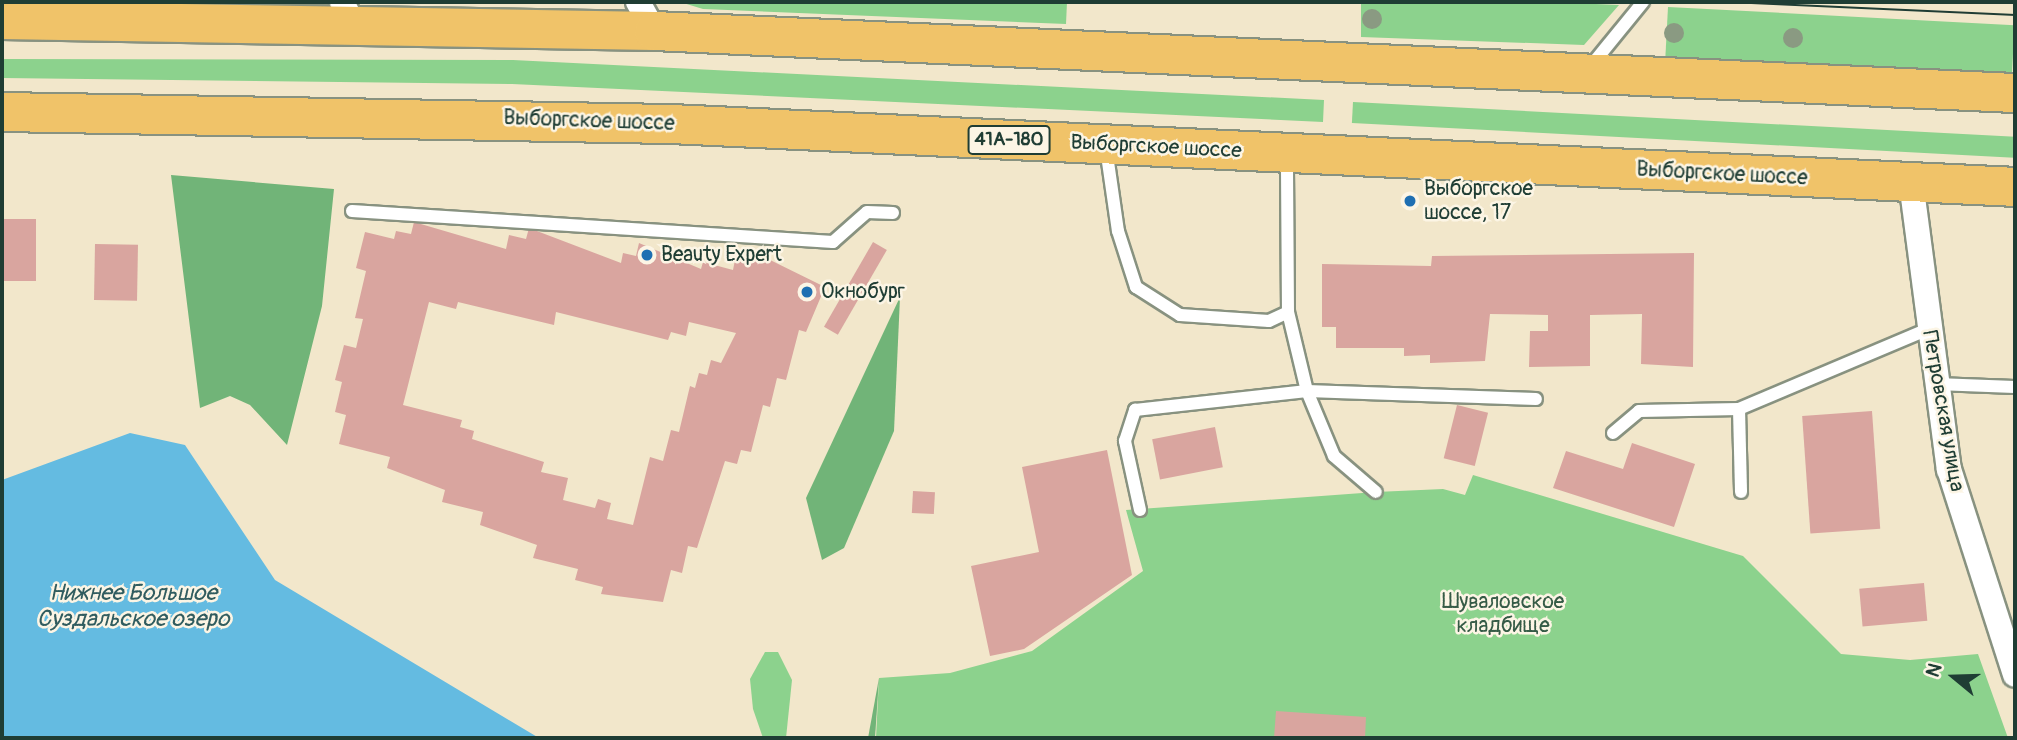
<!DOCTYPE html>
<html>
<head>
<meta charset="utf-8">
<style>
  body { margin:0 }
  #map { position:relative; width:2017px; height:740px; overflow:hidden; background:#f2e7cb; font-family:Pangolin,sans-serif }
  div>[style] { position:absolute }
  .green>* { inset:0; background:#8cd28d; transform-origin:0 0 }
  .forest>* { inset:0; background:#71b478 }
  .water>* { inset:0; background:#64bbe1 }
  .building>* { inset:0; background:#d9a59f; transform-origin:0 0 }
  .roads { filter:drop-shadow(2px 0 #889280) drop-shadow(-2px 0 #889280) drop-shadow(0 2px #889280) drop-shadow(0 -2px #889280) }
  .lane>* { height:12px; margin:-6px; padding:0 6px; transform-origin:6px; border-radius:6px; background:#fff }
  .street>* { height:24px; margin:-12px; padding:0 12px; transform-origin:12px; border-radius:12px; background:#fff }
  .primary>* { height:38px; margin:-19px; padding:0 19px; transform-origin:19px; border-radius:19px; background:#f0c369 }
  .tram>* { height:2px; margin:-1px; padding:0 1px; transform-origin:1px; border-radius:1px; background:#1f3d34 }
  .trees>* { width:20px; height:20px; margin:-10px; border-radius:50%; background:#8a9a82 }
  .dots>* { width:19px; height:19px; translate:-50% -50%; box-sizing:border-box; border:4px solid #fcf5e5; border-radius:50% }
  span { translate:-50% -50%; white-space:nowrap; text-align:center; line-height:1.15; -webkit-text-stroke:5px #fcf5e5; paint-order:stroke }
  .shield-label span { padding:2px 5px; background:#fcf5e5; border:2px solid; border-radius:5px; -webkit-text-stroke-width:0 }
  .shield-label { font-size:19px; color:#1f3d34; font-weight:700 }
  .street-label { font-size:21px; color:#1f3d34 }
  .poi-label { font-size:21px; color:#1f3d34 }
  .left { translate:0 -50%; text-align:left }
  .park-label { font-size:21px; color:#355b46 }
  .water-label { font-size:23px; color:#305c5f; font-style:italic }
  .frame { position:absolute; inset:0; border:4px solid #1f3d34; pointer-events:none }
  .north { position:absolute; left:1919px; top:642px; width:70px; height:70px; -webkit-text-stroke:5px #fcf5e5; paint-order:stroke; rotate:289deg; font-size:19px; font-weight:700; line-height:28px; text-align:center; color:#1f3d34 }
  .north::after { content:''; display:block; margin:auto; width:24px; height:32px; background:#1f3d34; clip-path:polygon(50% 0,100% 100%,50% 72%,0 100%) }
</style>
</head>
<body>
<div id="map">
  <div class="green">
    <i style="clip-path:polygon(680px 2px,1067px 2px,1066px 24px,703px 9px)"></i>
    <i style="clip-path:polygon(1361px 2px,1550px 2px,1619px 5px,1584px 45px,1361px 37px)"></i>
    <i style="left:1668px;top:7px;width:347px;height:52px;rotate:3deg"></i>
    <i style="clip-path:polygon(2px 59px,513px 60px,1324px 100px,1323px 122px,512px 84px,2px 78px)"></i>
    <i style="left:1353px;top:102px;width:663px;height:21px;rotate:3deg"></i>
    <i style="clip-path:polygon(1473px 475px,1743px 556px,1841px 654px,1910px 660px,1978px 654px,2008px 738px,876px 738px,879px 678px,950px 673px,1032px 651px,1143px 571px,1126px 510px,1376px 492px,1443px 489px,1465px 495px)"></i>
    <i style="clip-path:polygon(765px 652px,778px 652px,792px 680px,786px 738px,763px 738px,753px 709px,750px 679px)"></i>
  </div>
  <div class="forest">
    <i style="clip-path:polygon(171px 175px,334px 189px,322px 306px,287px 445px,250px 405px,230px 396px,200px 408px)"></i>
    <i style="clip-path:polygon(900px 297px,894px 431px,844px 548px,822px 560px,806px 498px)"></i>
    <i style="clip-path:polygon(879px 678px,875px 738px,868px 738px)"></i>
  </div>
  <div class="water">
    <i style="clip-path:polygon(130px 433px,185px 445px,275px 580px,539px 738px,2px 738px,2px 480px)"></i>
  </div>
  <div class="building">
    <i style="left:2px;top:219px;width:34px;height:62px"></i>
    <i style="clip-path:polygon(evenodd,414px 222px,506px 249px,509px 235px,526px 239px,529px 228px,621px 263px,623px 253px,636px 256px,639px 243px,701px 269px,703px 262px,733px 270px,735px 260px,751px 264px,754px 252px,825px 287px,806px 332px,799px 330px,786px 380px,777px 378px,770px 407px,763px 405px,751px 452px,741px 450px,737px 464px,725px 461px,697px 548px,688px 546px,682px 573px,671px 570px,663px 602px,601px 594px,603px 587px,575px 580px,578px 569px,533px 558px,537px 545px,480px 525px,483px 512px,442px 502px,445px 490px,387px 468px,390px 457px,339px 444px,346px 415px,335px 412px,342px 382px,335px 380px,344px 345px,356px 348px,363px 319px,355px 318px,366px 271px,356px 268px,365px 232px,394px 239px,396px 231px,411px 234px,414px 222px,429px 302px,456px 309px,458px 302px,554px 325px,556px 312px,668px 340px,671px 332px,686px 336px,689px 322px,736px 333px,721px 363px,711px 360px,707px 375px,699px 373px,695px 388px,690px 386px,679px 432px,671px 430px,663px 461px,650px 457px,633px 525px,607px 519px,611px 503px,598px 499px,595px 508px,563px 500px,568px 478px,541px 472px,544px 462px,472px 439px,474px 431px,460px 427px,462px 420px,403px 405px,429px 302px)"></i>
    <i style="left:873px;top:242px;width:16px;height:98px;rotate:30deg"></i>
    <i style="left:95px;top:244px;width:43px;height:56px;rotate:1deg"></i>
    <i style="clip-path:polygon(1694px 253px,1693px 367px,1641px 364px,1642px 314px,1590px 315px,1590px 366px,1529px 367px,1530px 331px,1548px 331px,1548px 315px,1490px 314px,1485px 361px,1430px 363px,1430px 355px,1404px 356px,1404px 348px,1336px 348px,1336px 327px,1322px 327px,1322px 264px,1431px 266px,1432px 256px)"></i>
    <i style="left:1457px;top:405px;width:32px;height:55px;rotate:14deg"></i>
    <i style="left:1872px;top:411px;width:118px;height:70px;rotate:86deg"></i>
    <i style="left:1215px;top:427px;width:41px;height:64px;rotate:79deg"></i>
    <i style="clip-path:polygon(1632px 443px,1695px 464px,1674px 527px,1553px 488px,1566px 451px,1623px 469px)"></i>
    <i style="clip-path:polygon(1107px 450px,1132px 575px,1024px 649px,990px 656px,971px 566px,1039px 552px,1022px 467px)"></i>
    <i style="left:913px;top:491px;width:22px;height:22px;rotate:3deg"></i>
    <i style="left:1924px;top:583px;width:38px;height:65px;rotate:85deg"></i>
    <i style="clip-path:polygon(1276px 711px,1366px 717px,1365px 738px,1274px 738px)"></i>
  </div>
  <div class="roads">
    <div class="lane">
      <i style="left:1590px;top:67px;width:84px;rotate:-50.8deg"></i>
      <i style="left:1106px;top:148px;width:84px;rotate:81.8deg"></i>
      <i style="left:1118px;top:231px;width:59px;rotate:72.2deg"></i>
      <i style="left:1136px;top:287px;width:52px;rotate:32.5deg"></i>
      <i style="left:1180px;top:315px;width:89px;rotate:3.9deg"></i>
      <i style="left:1269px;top:321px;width:21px;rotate:-25deg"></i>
      <i style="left:1288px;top:312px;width:156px;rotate:-90.4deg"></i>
      <i style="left:352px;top:211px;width:482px;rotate:3.7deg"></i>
      <i style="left:833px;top:242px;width:45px;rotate:-41.4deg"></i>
      <i style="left:867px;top:212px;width:26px;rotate:2deg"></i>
      <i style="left:1288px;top:312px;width:81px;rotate:76.5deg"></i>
      <i style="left:1307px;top:391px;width:70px;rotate:67.4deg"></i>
      <i style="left:1334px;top:456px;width:55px;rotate:40.6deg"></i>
      <i style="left:1936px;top:384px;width:79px;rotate:2.2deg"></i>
      <i style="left:1739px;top:409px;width:83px;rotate:88.6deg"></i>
      <i style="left:1613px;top:433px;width:34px;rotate:-40deg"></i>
      <i style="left:1639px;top:411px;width:100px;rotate:-1.1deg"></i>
      <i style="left:1739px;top:409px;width:205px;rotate:-22.9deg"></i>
      <i style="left:1140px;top:510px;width:71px;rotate:-102.3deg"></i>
      <i style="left:1125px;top:441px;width:33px;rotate:-72deg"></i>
      <i style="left:1135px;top:410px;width:173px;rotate:-6.3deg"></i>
      <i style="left:1307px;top:391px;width:229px;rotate:2deg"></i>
    </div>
    <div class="street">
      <i style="left:342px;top:2px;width:22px;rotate:63deg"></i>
      <i style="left:638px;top:2px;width:33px;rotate:61deg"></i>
      <i style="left:1911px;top:182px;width:290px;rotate:82.5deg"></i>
      <i style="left:1949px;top:469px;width:216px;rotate:72.2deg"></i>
    </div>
    <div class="primary">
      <i style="left:2px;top:20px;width:652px;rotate:0.97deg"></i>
      <i style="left:654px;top:31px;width:1362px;rotate:2.61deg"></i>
      <i style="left:2px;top:112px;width:669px;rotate:1.03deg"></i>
      <i style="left:671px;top:124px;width:1345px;rotate:2.68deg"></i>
    </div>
  </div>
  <div class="tram">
    <i style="left:1730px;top:2px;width:285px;rotate:2.6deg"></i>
  </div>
  <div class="trees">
    <i style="left:1372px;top:19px"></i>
    <i style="left:1674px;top:33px"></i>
    <i style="left:1793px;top:38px"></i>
  </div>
  <div class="dots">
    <i style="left:1410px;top:201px;background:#1f6fb2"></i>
    <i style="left:647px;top:255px;background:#1f6fb2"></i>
    <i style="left:807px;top:292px;background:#1f6fb2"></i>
  </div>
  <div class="shield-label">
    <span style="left:1009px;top:140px">41А-180</span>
  </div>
  <div class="street-label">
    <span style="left:589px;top:121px;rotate:2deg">Выборгское шоссе</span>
    <span style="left:1156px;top:147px;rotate:3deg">Выборгское шоссе</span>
    <span style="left:1722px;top:174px;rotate:3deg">Выборгское шоссе</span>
    <span style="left:1943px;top:411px;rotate:80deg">Петровская улица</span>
  </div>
  <div class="poi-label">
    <span class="left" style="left:1424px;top:201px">Выборгское<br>шоссе, 17</span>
    <span class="left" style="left:661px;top:255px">Beauty Expert</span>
    <span class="left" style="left:821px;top:292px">Окнобург</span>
  </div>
  <div class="park-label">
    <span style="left:1503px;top:614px">Шуваловское<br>кладбище</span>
  </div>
  <div class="water-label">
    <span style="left:133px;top:606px">Нижнее Большое<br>Суздальское озеро</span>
  </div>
  <div class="frame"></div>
  <div class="north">N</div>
</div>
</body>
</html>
